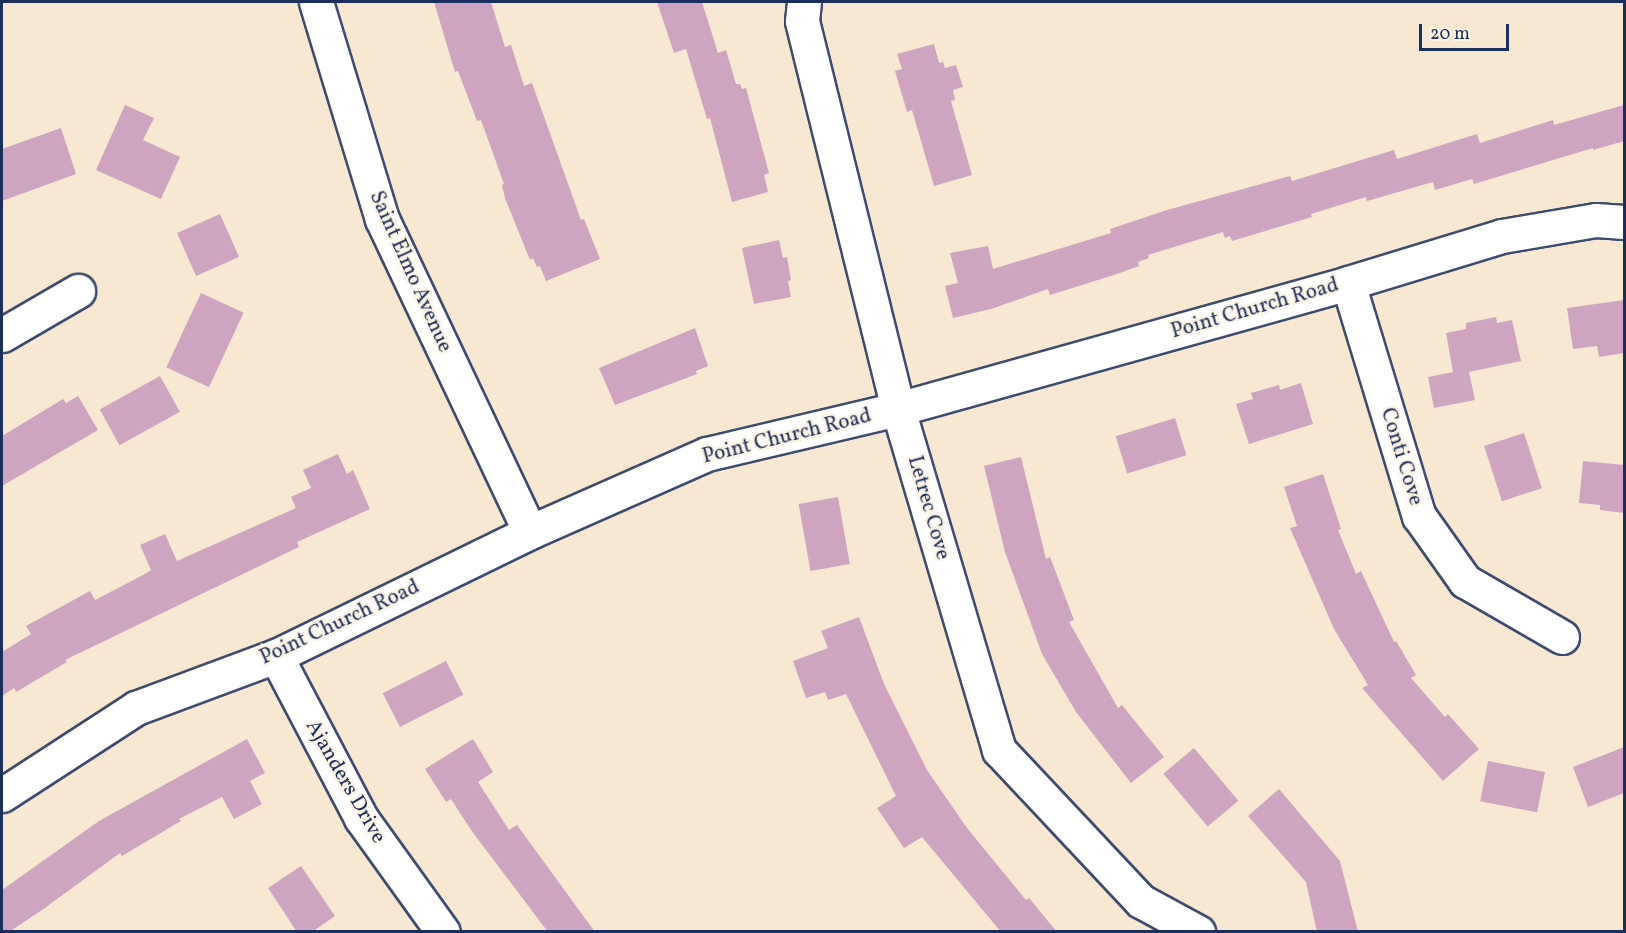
<!DOCTYPE html>
<html>
<head>
<meta charset="utf-8">
<style>
  body { margin:0 }
  #map { position:relative; width:1626px; height:933px; overflow:hidden; background:#f8e8d1; font-family:Vollkorn,serif }
  div>[style] { position:absolute }
  .building>* { inset:0; background:#cea4c1; transform-origin:0 0 }
  .roads { filter:drop-shadow(2px 0 #3c4b6f) drop-shadow(-2px 0 #3c4b6f) drop-shadow(0 2px #3c4b6f) drop-shadow(0 -2px #3c4b6f) }
  .minor>* { height:33px; margin:-16.5px; padding:0 16.5px; transform-origin:16.5px; border-radius:16.5px; background:#fff }
  span { translate:-50% -50%; white-space:nowrap; text-align:center; line-height:1.15; -webkit-text-stroke:5px #fcf5e5; paint-order:stroke }
  .street-label { font-size:21px; color:#1b2f5e }
  .frame { position:absolute; inset:0; border:3px solid #1b2f5e; pointer-events:none }
  .scale { position:absolute; left:1419px; top:24px; width:90px; height:27px; box-sizing:border-box; border:3px solid #1b2f5e; border-top:0; padding-left:8px; font-size:18px; line-height:21px; white-space:nowrap; color:#1b2f5e; -webkit-text-stroke:4px #fcf5e5; paint-order:stroke }
</style>
</head>
<body>
<div id="map">
  <div class="building">
    <i style="clip-path:polygon(434px 2px,491px 2px,505px 47px,511px 45px,524px 86px,532px 83px,581px 220px,584px 219px,600px 259px,546px 281px,540px 266px,537px 267px,533px 258px,530px 260px,505px 198px,502px 185px,504px 184px,481px 120px,477px 121px,458px 71px,455px 72px)"></i>
    <i style="clip-path:polygon(657px 2px,702px 2px,718px 53px,726px 50px,736px 84px,740px 84px,742px 89px,746px 88px,769px 173px,764px 175px,768px 192px,732px 202px,710px 118px,707px 119px,686px 49px,674px 53px)"></i>
    <i style="clip-path:polygon(934px 44px,939px 63px,943px 62px,945px 68px,956px 65px,963px 87px,953px 90px,955px 100px,951px 101px,972px 175px,934px 186px,912px 110px,907px 112px,895px 71px,902px 69px,897px 54px)"></i>
    <i style="clip-path:polygon(125px 105px,154px 118px,143px 140px,180px 157px,161px 199px,96px 170px)"></i>
    <i style="clip-path:polygon(1624px 105px,1624px 141px,1593px 150px,1593px 148px,1474px 184px,1472px 179px,1435px 190px,1433px 182px,1367px 201px,1366px 197px,1311px 214px,1312px 217px,1232px 241px,1230px 236px,1225px 238px,1223px 232px,1148px 255px,1149px 258px,1138px 262px,1139px 266px,1114px 275px,1050px 295px,1048px 289px,991px 309px,953px 318px,945px 286px,958px 283px,950px 253px,988px 246px,993px 269px,1111px 233px,1110px 229px,1167px 210px,1290px 176px,1292px 181px,1394px 150px,1397px 159px,1477px 134px,1480px 143px,1553px 120px,1554px 125px)"></i>
    <i style="clip-path:polygon(61px 128px,76px 174px,2px 201px,2px 149px)"></i>
    <i style="left:220px;top:214px;width:47px;height:47px;rotate:66deg"></i>
    <i style="clip-path:polygon(779px 240px,783px 258px,787px 257px,791px 280px,788px 281px,791px 297px,754px 304px,742px 248px)"></i>
    <i style="left:201px;top:293px;width:47px;height:82px;rotate:25deg"></i>
    <i style="clip-path:polygon(1624px 300px,1624px 353px,1599px 357px,1597px 346px,1573px 349px,1567px 308px)"></i>
    <i style="clip-path:polygon(1496px 317px,1497px 323px,1512px 320px,1521px 361px,1469px 372px,1475px 400px,1434px 408px,1428px 377px,1453px 372px,1446px 333px,1466px 329px,1466px 323px)"></i>
    <i style="clip-path:polygon(695px 328px,708px 366px,696px 371px,697px 374px,615px 405px,599px 368px)"></i>
    <i style="left:160px;top:376px;width:41px;height:69px;rotate:61deg"></i>
    <i style="clip-path:polygon(1301px 383px,1313px 424px,1249px 444px,1236px 404px,1253px 399px,1251px 393px,1279px 385px,1280px 390px)"></i>
    <i style="clip-path:polygon(78px 396px,98px 430px,2px 486px,2px 436px,63px 399px,66px 403px)"></i>
    <i style="left:1175px;top:418px;width:39px;height:62px;rotate:73deg"></i>
    <i style="left:1524px;top:433px;width:58px;height:42px;rotate:72deg"></i>
    <i style="clip-path:polygon(338px 454px,347px 474px,353px 470px,370px 509px,297px 542px,299px 547px,65px 660px,67px 662px,16px 692px,14px 688px,2px 696px,2px 652px,31px 634px,26px 626px,90px 591px,95px 600px,145px 574px,151px 570px,140px 545px,165px 534px,177px 561px,296px 508px,291px 497px,311px 488px,303px 470px)"></i>
    <i style="clip-path:polygon(1021px 457px,1046px 559px,1050px 557px,1074px 620px,1069px 622px,1118px 708px,1122px 705px,1164px 757px,1131px 783px,1076px 712px,1042px 654px,1005px 552px,984px 466px)"></i>
    <i style="clip-path:polygon(1583px 461px,1624px 465px,1624px 513px,1600px 510px,1600px 505px,1579px 503px)"></i>
    <i style="clip-path:polygon(1323px 474px,1341px 529px,1338px 530px,1356px 574px,1361px 571px,1394px 642px,1396px 641px,1416px 675px,1411px 678px,1445px 717px,1448px 714px,1479px 749px,1443px 781px,1362px 688px,1368px 685px,1334px 629px,1290px 528px,1297px 526px,1284px 487px)"></i>
    <i style="left:838px;top:497px;width:68px;height:40px;rotate:80deg"></i>
    <i style="clip-path:polygon(859px 617px,884px 684px,927px 770px,967px 828px,1026px 900px,1029px 898px,1057px 932px,1001px 932px,922px 837px,904px 848px,877px 808px,896px 796px,846px 694px,828px 700px,825px 692px,806px 698px,793px 661px,828px 648px,821px 631px)"></i>
    <i style="left:446px;top:661px;width:38px;height:71px;rotate:63deg"></i>
    <i style="clip-path:polygon(247px 739px,265px 773px,250px 781px,262px 804px,234px 819px,222px 797px,179px 819px,181px 821px,122px 856px,120px 853px,42px 910px,9px 932px,2px 932px,2px 890px,99px 821px)"></i>
    <i style="clip-path:polygon(473px 739px,493px 772px,478px 782px,509px 830px,517px 825px,595px 932px,548px 932px,471px 830px,451px 799px,446px 802px,425px 769px)"></i>
    <i style="clip-path:polygon(1624px 747px,1624px 793px,1588px 807px,1573px 767px)"></i>
    <i style="left:1194px;top:748px;width:69px;height:40px;rotate:50deg"></i>
    <i style="left:1488px;top:761px;width:58px;height:41px;rotate:11deg"></i>
    <i style="clip-path:polygon(1279px 789px,1340px 861px,1358px 932px,1317px 932px,1306px 882px,1248px 816px)"></i>
    <i style="clip-path:polygon(301px 866px,335px 916px,312px 932px,297px 932px,268px 888px)"></i>
  </div>
  <div class="roads">
    <div class="minor">
      <i style="left:316px;top:2px;width:227px;rotate:73.1deg"></i>
      <i style="left:382px;top:219px;width:346px;rotate:64.7deg"></i>
      <i style="left:804px;top:2px;width:19px;rotate:96deg"></i>
      <i style="left:802px;top:21px;width:400px;rotate:76.1deg"></i>
      <i style="left:898px;top:409px;width:356px;rotate:73.5deg"></i>
      <i style="left:999px;top:750px;width:207px;rotate:46.8deg"></i>
      <i style="left:1141px;top:901px;width:65px;rotate:28.5deg"></i>
      <i style="left:1348px;top:283px;width:244px;rotate:73.1deg"></i>
      <i style="left:1419px;top:516px;width:80px;rotate:54.7deg"></i>
      <i style="left:1465px;top:581px;width:112px;rotate:30deg"></i>
      <i style="left:2px;top:335px;width:88px;rotate:-30.1deg"></i>
      <i style="left:276px;top:656px;width:183px;rotate:62.3deg"></i>
      <i style="left:361px;top:818px;width:140px;rotate:54.3deg"></i>
      <i style="left:2px;top:795px;width:160px;rotate:-33deg"></i>
      <i style="left:136px;top:708px;width:149px;rotate:-20.4deg"></i>
      <i style="left:276px;top:656px;width:283px;rotate:-26deg"></i>
      <i style="left:530px;top:532px;width:193px;rotate:-23.8deg"></i>
      <i style="left:707px;top:454px;width:196px;rotate:-13.3deg"></i>
      <i style="left:898px;top:409px;width:467px;rotate:-15.6deg"></i>
      <i style="left:1348px;top:283px;width:161px;rotate:-17deg"></i>
      <i style="left:1502px;top:236px;width:95px;rotate:-9.7deg"></i>
      <i style="left:1596px;top:220px;width:28px;rotate:4deg"></i>
    </div>
  </div>
  <div class="street-label">
    <span style="left:410px;top:272px;rotate:66deg">Saint Elmo Avenue</span>
    <span style="left:1255px;top:309px;rotate:-16deg">Point Church Road</span>
    <span style="left:787px;top:437px;rotate:-14deg">Point Church Road</span>
    <span style="left:1401px;top:457px;rotate:73deg">Conti Cove</span>
    <span style="left:928px;top:508px;rotate:74deg">Letrec Cove</span>
    <span style="left:340px;top:623px;rotate:-25deg">Point Church Road</span>
    <span style="left:345px;top:782px;rotate:60deg">Ajanders Drive</span>
  </div>
  <div class="frame"></div>
  <div class="scale">20 m</div>
</div>
</body>
</html>
